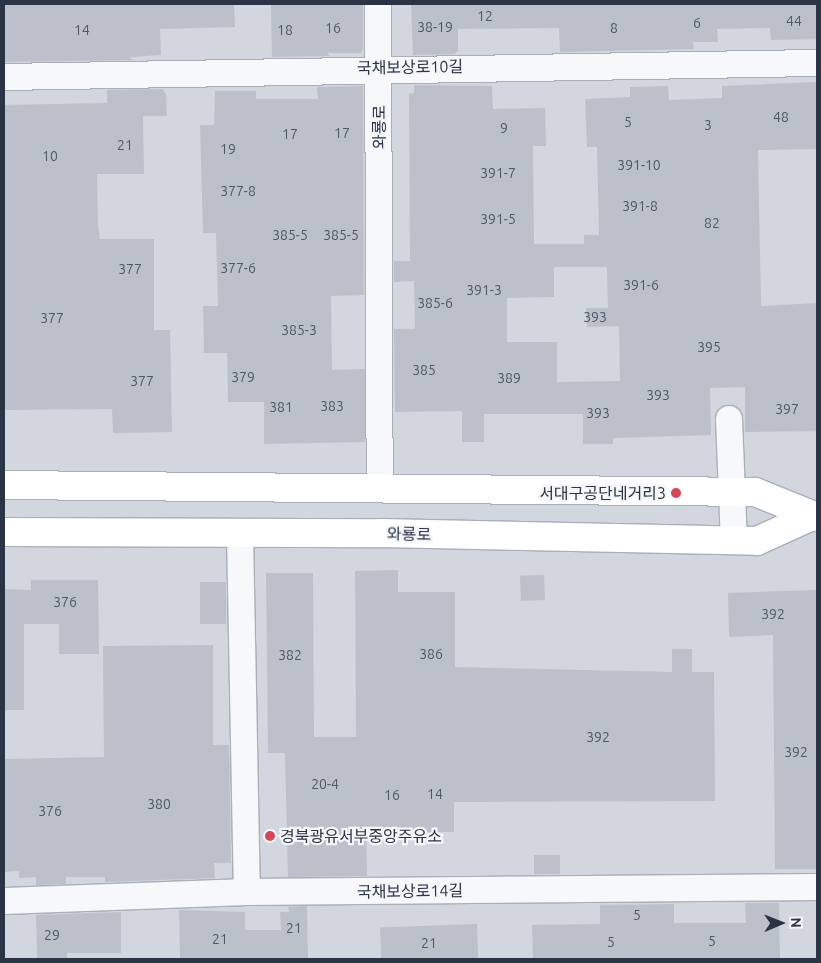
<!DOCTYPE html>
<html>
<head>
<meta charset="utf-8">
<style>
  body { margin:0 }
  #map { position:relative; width:821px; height:963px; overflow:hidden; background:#e4e7ec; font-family:Ubuntu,"Noto Sans KR",sans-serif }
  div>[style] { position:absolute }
  .built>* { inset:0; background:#d2d6de; transform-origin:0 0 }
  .building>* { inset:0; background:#bbc0ca; transform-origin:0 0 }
  .roads { filter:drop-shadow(1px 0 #a9aeb7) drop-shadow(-1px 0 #a9aeb7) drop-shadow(0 1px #a9aeb7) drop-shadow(0 -1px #a9aeb7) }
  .minor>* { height:26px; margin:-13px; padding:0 13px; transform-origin:13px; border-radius:13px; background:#f7f8fa }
  .major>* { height:28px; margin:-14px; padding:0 14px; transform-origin:14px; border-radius:14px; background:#fff }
  .dots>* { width:14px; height:14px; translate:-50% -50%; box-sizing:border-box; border:2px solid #f4f6f9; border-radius:50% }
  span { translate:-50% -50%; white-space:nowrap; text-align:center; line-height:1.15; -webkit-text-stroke:4.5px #f4f6f9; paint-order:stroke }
  .number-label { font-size:14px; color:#4f5766 }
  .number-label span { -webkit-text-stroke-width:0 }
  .street-label { font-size:16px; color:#2b3445 }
  .poi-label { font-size:16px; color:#2b3445 }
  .right { translate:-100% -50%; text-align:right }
  .left { translate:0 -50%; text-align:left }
  .frame { position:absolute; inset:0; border:5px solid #2b3445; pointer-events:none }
  .north { position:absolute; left:756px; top:898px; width:50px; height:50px; -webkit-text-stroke:4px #f4f6f9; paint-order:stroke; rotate:89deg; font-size:14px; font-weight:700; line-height:20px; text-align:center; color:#2b3445 }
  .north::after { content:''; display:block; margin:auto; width:18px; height:22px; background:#2b3445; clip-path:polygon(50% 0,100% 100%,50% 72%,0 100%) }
</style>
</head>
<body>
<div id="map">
  <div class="built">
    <i style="left:4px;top:4px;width:813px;height:955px"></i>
  </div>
  <div class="building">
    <i style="clip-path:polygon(4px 4px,234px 4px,235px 27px,160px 29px,161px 55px,130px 57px,133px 60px,4px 62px)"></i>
    <i style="clip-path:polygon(271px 4px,363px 4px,363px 49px,361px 53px,327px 53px,330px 56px,272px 57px)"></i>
    <i style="clip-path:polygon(411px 4px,817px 4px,817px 39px,771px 40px,770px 28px,717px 29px,718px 42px,693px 42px,694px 49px,560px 52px,559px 28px,458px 29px,458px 51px,454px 54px,413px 55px)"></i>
    <i style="clip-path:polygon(evenodd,817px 82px,817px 149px,758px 150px,761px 306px,817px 303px,817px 431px,745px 432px,745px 387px,710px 388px,711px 435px,613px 438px,613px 444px,583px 444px,583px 414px,484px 414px,484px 442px,462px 442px,462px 411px,395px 412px,394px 329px,415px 329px,414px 281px,394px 282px,394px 261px,410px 261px,409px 94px,414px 93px,414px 85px,492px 86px,493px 109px,545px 108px,546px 146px,533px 146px,534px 244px,584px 244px,584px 235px,599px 235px,597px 147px,587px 147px,585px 99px,630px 97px,630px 87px,668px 86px,669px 100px,722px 98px,722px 86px,817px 82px,554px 267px,607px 267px,608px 308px,586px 308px,587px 327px,619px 326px,620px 381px,557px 382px,557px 342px,507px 342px,507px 298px,554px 297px,554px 267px)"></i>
    <i style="clip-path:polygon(363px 86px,364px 295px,331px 296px,332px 370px,365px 369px,365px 442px,264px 444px,264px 402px,228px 402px,227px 353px,204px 353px,203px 306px,218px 306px,216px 233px,203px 233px,200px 125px,214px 125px,215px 91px,256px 91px,256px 99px,318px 99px,317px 87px)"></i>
    <i style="clip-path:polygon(162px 89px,166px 94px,167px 116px,143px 116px,144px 174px,97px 174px,98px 226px,100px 239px,154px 239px,154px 330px,170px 330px,172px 432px,113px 433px,112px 409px,4px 410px,4px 105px,107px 103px,107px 90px)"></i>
    <i style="clip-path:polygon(398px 570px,398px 592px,455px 592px,455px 667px,672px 672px,672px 649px,692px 649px,692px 672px,714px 672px,715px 801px,454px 802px,454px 832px,366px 832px,367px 876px,288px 877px,285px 753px,268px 753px,266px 573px,313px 573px,314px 737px,356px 737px,355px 571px)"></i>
    <i style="left:544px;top:575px;width:25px;height:24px;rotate:88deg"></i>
    <i style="clip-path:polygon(31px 580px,98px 580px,99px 654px,59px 654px,59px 624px,24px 624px,24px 710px,4px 710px,4px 589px,31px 590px)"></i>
    <i style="left:200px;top:582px;width:26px;height:42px"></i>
    <i style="clip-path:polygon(817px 590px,817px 869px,775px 869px,773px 635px,729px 637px,728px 593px)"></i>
    <i style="clip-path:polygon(213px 645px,213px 745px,229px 745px,231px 863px,214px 863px,215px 878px,105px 882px,105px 877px,66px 877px,66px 884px,36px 885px,36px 877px,19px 878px,19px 871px,4px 872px,4px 759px,104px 757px,103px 646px)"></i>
    <i style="left:534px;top:855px;width:26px;height:19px"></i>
    <i style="clip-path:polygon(745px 903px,779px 903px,780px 959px,533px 959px,532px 925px,600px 924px,600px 905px,674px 904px,674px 923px,746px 923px)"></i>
    <i style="clip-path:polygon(307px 906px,308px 959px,180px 959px,179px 910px,245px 912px,245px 930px,281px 930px,280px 912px,289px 912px,288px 907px)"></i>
    <i style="clip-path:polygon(121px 912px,121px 953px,67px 953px,67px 959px,37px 959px,36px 915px)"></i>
    <i style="left:477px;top:924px;width:35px;height:97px;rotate:88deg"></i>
  </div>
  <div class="roads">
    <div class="minor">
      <i style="left:378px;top:4px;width:482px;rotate:89.8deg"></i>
      <i style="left:4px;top:77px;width:813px;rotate:-0.99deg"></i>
      <i style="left:729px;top:419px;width:122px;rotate:87.7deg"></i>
      <i style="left:240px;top:534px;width:358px;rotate:88.9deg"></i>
      <i style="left:4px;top:901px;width:243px;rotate:-2.1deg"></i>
      <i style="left:247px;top:892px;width:570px;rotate:-0.5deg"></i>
    </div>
    <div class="major">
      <i style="left:4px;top:485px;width:751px;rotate:0.53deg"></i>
      <i style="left:755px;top:492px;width:67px;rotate:22deg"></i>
      <i style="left:4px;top:532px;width:377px;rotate:0.2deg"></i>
      <i style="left:381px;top:533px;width:376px;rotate:1.2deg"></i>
      <i style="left:757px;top:541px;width:58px;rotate:-24.4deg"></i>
    </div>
  </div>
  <div class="dots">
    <i style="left:676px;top:493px;background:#d1495b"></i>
    <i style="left:270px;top:836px;background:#d1495b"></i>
  </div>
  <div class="number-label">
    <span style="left:485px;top:16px">12</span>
    <span style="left:794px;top:21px">44</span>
    <span style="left:697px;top:23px">6</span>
    <span style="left:435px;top:27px">38-19</span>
    <span style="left:333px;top:28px">16</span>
    <span style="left:614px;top:28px">8</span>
    <span style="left:82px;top:30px">14</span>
    <span style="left:285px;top:30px">18</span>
    <span style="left:781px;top:117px">48</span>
    <span style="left:628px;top:122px">5</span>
    <span style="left:708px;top:125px">3</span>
    <span style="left:504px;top:128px">9</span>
    <span style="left:342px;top:133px">17</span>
    <span style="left:290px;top:134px">17</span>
    <span style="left:125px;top:145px">21</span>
    <span style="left:228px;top:149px">19</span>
    <span style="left:50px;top:156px">10</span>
    <span style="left:639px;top:165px">391-10</span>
    <span style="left:498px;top:173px">391-7</span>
    <span style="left:238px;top:191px">377-8</span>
    <span style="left:640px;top:206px">391-8</span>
    <span style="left:498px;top:219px">391-5</span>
    <span style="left:712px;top:223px">82</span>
    <span style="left:290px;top:235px">385-5</span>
    <span style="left:341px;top:235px">385-5</span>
    <span style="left:238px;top:268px">377-6</span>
    <span style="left:130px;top:269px">377</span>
    <span style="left:641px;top:285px">391-6</span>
    <span style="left:484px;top:290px">391-3</span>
    <span style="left:435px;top:303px">385-6</span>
    <span style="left:595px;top:317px">393</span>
    <span style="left:52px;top:318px">377</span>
    <span style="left:299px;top:330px">385-3</span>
    <span style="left:709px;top:347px">395</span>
    <span style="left:424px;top:370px">385</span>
    <span style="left:243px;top:377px">379</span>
    <span style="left:509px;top:378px">389</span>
    <span style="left:142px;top:381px">377</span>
    <span style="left:658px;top:395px">393</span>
    <span style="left:332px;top:406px">383</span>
    <span style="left:281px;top:407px">381</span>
    <span style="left:787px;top:409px">397</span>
    <span style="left:598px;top:413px">393</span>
    <span style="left:65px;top:602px">376</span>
    <span style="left:773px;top:614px">392</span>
    <span style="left:431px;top:654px">386</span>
    <span style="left:290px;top:655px">382</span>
    <span style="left:598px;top:737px">392</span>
    <span style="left:796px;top:752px">392</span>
    <span style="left:325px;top:784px">20-4</span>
    <span style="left:435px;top:794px">14</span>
    <span style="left:392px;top:795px">16</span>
    <span style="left:159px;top:804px">380</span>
    <span style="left:50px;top:811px">376</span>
    <span style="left:637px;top:915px">5</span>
    <span style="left:294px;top:928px">21</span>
    <span style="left:52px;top:935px">29</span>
    <span style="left:220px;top:939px">21</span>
    <span style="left:712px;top:941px">5</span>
    <span style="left:611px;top:942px">5</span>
    <span style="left:429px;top:943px">21</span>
  </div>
  <div class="street-label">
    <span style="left:410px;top:67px;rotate:-1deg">국채보상로10길</span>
    <span style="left:379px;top:127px;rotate:-90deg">와룡로</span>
    <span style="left:409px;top:534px;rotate:1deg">와룡로</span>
    <span style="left:410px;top:891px;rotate:-1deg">국채보상로14길</span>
  </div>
  <div class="poi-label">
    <span class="right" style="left:666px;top:493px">서대구공단네거리3</span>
    <span class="left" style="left:280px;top:836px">경북광유서부중앙주유소</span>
  </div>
  <div class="frame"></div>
  <div class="north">N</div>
</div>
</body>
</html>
